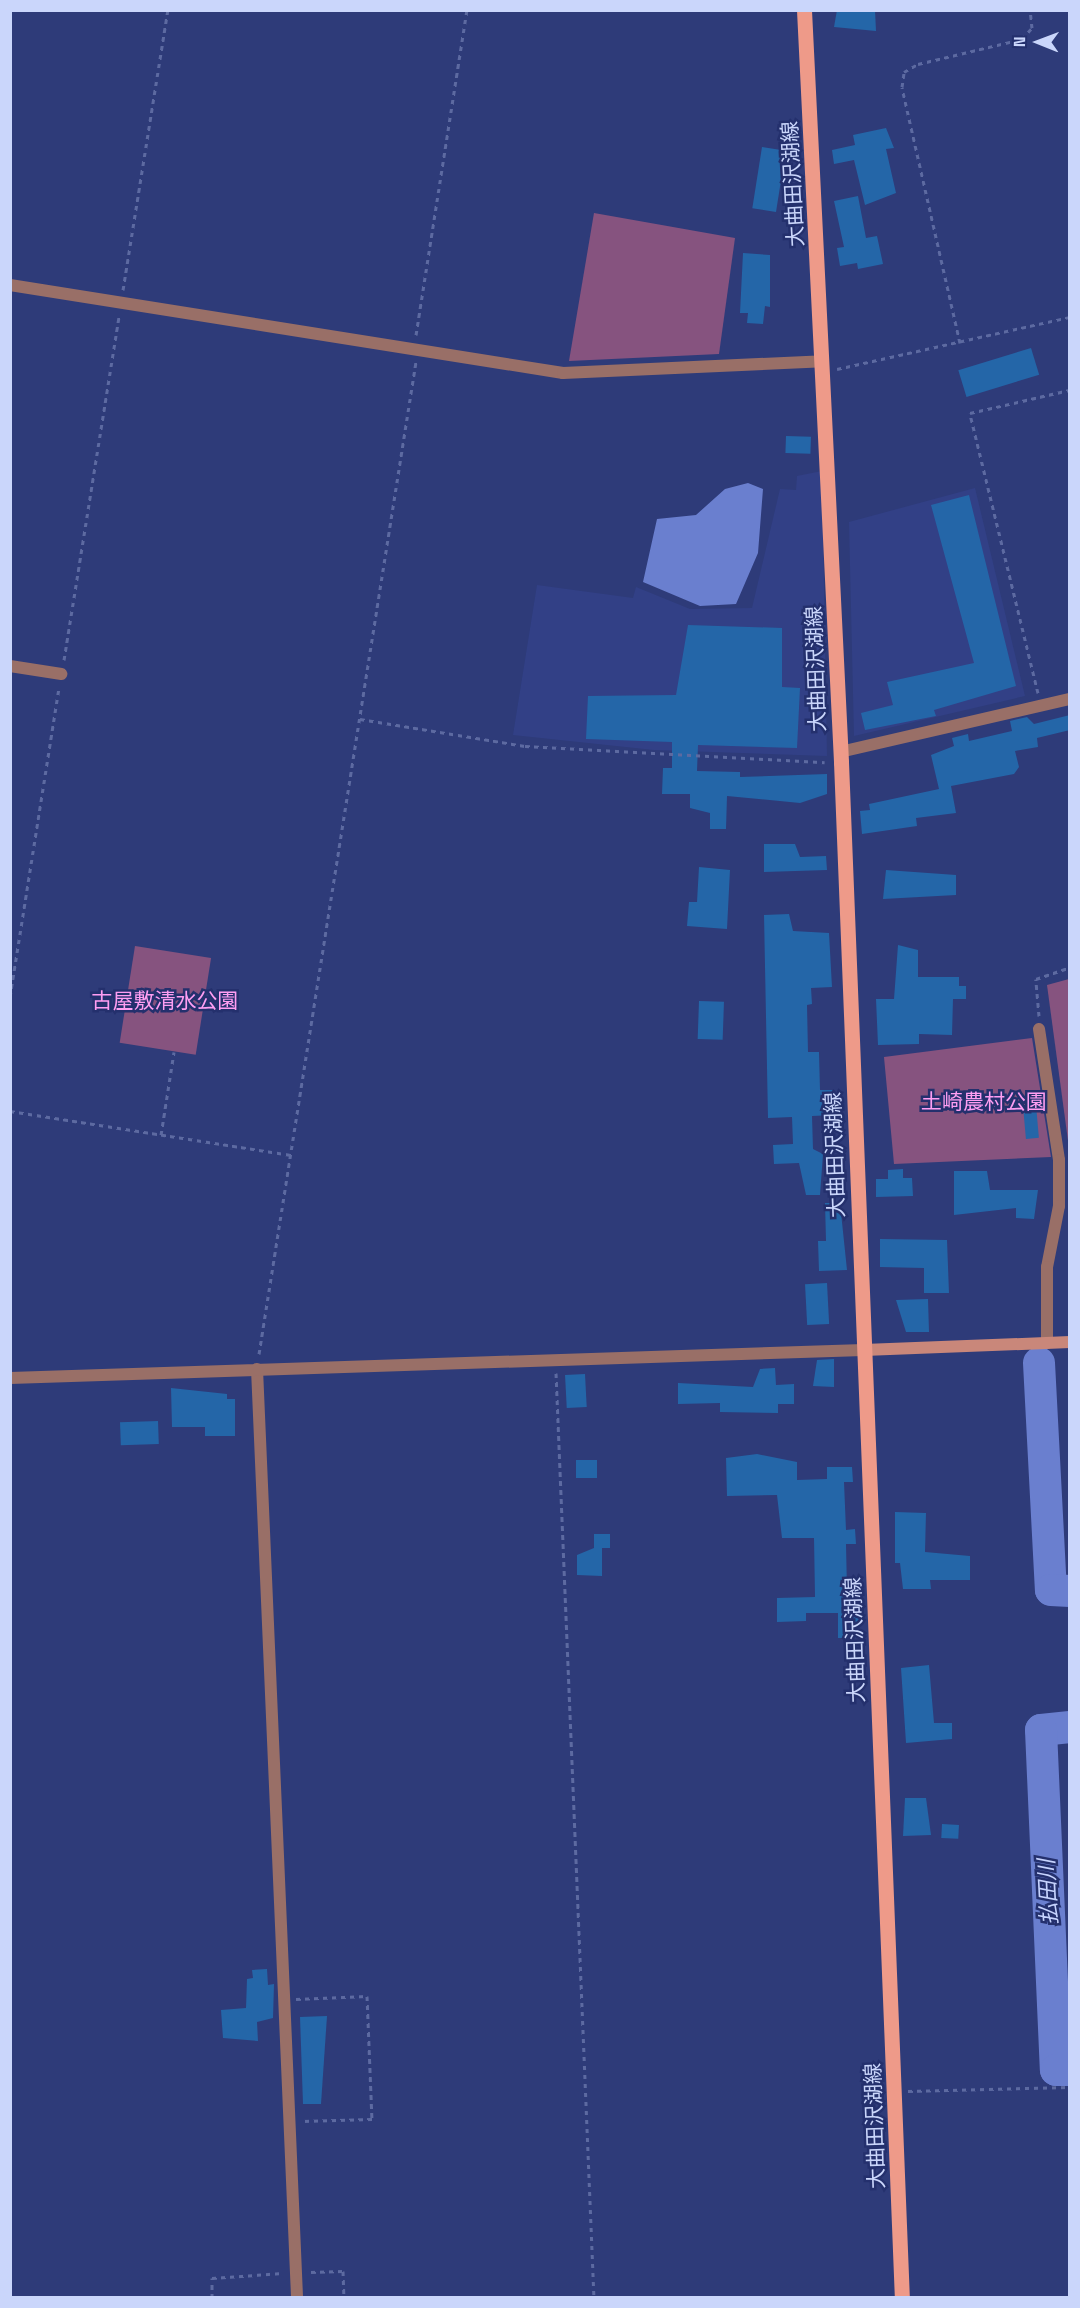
<!DOCTYPE html>
<html>
<head>
<meta charset="utf-8">
<style>
  body { margin:0 }
  #map { position:relative; width:1080px; height:2308px; overflow:hidden; background:#2e3b79; font-family:"Space Grotesk","Noto Sans JP",sans-serif }
  div>[style] { position:absolute }
  .built>* { inset:0; background:#324086 }
  .green>* { inset:0; background:#86537f; transform-origin:0 0 }
  .water>* { inset:0; background:#6a7fcf }
  .river>* { height:32px; margin:-16px; padding:0 16px; transform-origin:16px; border-radius:16px; background:#6a7fcf }
  .building>* { inset:0; background:#2466a8; transform-origin:0 0 }
  .path>* { height:3px; margin-top:-1.5px; transform-origin:0; background:repeating-linear-gradient(90deg,#5d6aa1 0 4.5px,transparent 0 9px) }
  .street>* { height:12px; margin:-6px; padding:0 6px; transform-origin:6px; border-radius:6px; background:#996f67 }
  .secondary>* { height:12px; margin:-6px; padding:0 6px; transform-origin:6px; border-radius:6px; background:#c9877a }
  .primary>* { height:15px; margin:-7.5px; padding:0 7.5px; transform-origin:7.5px; border-radius:7.5px; background:#ee9a89 }
  span { translate:-50% -50%; white-space:nowrap; text-align:center; line-height:1.15; -webkit-text-stroke:5px #24306d; paint-order:stroke }
  .street-label { font-size:21px; color:#cad6fb }
  .park-label { font-size:21px; color:#fe9ef2 }
  .water-label { font-size:22px; color:#c6d3fe; font-style:italic }
  .frame { position:absolute; inset:0; border:12px solid #cad6fb; pointer-events:none }
  .north { position:absolute; left:1008px; top:12px; width:60px; height:60px; -webkit-text-stroke:4px #24306d; paint-order:stroke; rotate:271deg; font-size:16px; font-weight:700; line-height:24px; text-align:center; color:#cad6fb }
  .north::after { content:''; display:block; margin:auto; width:21px; height:27px; background:#cad6fb; clip-path:polygon(50% 0,100% 100%,50% 72%,0 100%) }
</style>
</head>
<body>
<div id="map">
  <div class="built">
    <i style="clip-path:polygon(822px 471px,827px 756px,654px 750px,513px 735px,537px 585px,633px 598px,636px 587px,690px 609px,752px 608px,780px 489px,796px 490px,797px 476px)"></i>
    <i style="clip-path:polygon(975px 488px,1025px 696px,854px 736px,849px 522px)"></i>
  </div>
  <div class="green">
    <i style="clip-path:polygon(594px 213px,735px 238px,719px 354px,569px 361px)"></i>
    <i style="left:135px;top:946px;width:77px;height:98px;rotate:9deg"></i>
    <i style="clip-path:polygon(1069px 979px,1070px 979px,1069px 1148px,1047px 985px)"></i>
    <i style="clip-path:polygon(1032px 1038px,1051px 1157px,894px 1164px,884px 1057px)"></i>
  </div>
  <div class="water">
    <i style="clip-path:polygon(748px 483px,763px 489px,758px 553px,736px 604px,700px 606px,643px 582px,657px 519px,696px 515px,725px 489px)"></i>
  </div>
  <div class="river">
    <i style="left:1039px;top:1363px;width:227px;rotate:87deg"></i>
    <i style="left:1051px;top:1590px;width:19px;rotate:3deg"></i>
    <i style="left:1070px;top:1727px;width:29px;rotate:174deg"></i>
    <i style="left:1041px;top:1730px;width:340px;rotate:87.5deg"></i>
    <i style="left:1056px;top:2070px;width:14px"></i>
  </div>
  <div class="building">
    <i style="clip-path:polygon(837px 10px,875px 10px,876px 31px,834px 27px)"></i>
    <i style="clip-path:polygon(886px 128px,894px 148px,886px 149px,896px 193px,865px 205px,854px 160px,834px 164px,832px 150px,855px 145px,853px 135px)"></i>
    <i style="left:762px;top:147px;width:24px;height:62px;rotate:9deg"></i>
    <i style="clip-path:polygon(858px 196px,866px 238px,877px 236px,883px 264px,858px 269px,857px 263px,840px 266px,837px 248px,844px 247px,834px 201px)"></i>
    <i style="clip-path:polygon(743px 253px,770px 255px,770px 307px,765px 306px,763px 324px,747px 323px,748px 313px,740px 313px)"></i>
    <i style="left:1031px;top:348px;width:28px;height:76px;rotate:73deg"></i>
    <i style="left:786px;top:436px;width:25px;height:17px;rotate:2deg"></i>
    <i style="clip-path:polygon(969px 495px,1016px 686px,934px 710px,936px 716px,865px 730px,861px 713px,893px 705px,887px 682px,974px 663px,931px 505px)"></i>
    <i style="clip-path:polygon(688px 625px,782px 628px,782px 687px,800px 688px,797px 748px,698px 745px,697px 771px,740px 772px,740px 777px,827px 774px,827px 794px,800px 803px,727px 796px,726px 829px,710px 829px,710px 813px,690px 808px,690px 794px,662px 794px,663px 768px,672px 768px,672px 742px,586px 739px,588px 696px,676px 695px)"></i>
    <i style="clip-path:polygon(1070px 715px,1070px 730px,1037px 738px,1038px 747px,1015px 751px,1019px 767px,1014px 774px,951px 786px,956px 813px,916px 818px,917px 826px,862px 834px,860px 811px,870px 810px,869px 804px,939px 789px,931px 755px,954px 746px,952px 738px,968px 734px,969px 741px,1012px 731px,1010px 721px,1027px 717px,1034px 724px)"></i>
    <i style="clip-path:polygon(764px 844px,795px 844px,800px 857px,826px 856px,827px 870px,764px 872px)"></i>
    <i style="clip-path:polygon(699px 867px,730px 870px,727px 929px,687px 926px,689px 902px,697px 902px)"></i>
    <i style="clip-path:polygon(886px 870px,956px 875px,956px 895px,883px 899px)"></i>
    <i style="clip-path:polygon(789px 914px,793px 931px,829px 933px,832px 987px,811px 988px,812px 1004px,807px 1005px,808px 1052px,819px 1052px,820px 1090px,833px 1090px,834px 1115px,812px 1116px,813px 1149px,823px 1154px,820px 1195px,806px 1195px,799px 1163px,774px 1164px,773px 1145px,793px 1144px,792px 1117px,768px 1118px,764px 915px)"></i>
    <i style="clip-path:polygon(898px 945px,918px 950px,918px 977px,959px 977px,959px 986px,966px 986px,966px 999px,953px 999px,952px 1035px,919px 1034px,919px 1044px,878px 1045px,876px 999px,894px 999px)"></i>
    <i style="left:699px;top:1001px;width:25px;height:38px;rotate:2deg"></i>
    <i style="left:1036px;top:1105px;width:33px;height:13px;rotate:85deg"></i>
    <i style="clip-path:polygon(903px 1169px,903px 1178px,912px 1178px,913px 1196px,876px 1197px,876px 1179px,888px 1179px,888px 1170px)"></i>
    <i style="clip-path:polygon(954px 1171px,987px 1171px,990px 1190px,1038px 1190px,1034px 1219px,1016px 1218px,1016px 1208px,954px 1215px)"></i>
    <i style="clip-path:polygon(825px 1203px,840px 1203px,847px 1270px,819px 1271px,818px 1241px,826px 1241px)"></i>
    <i style="clip-path:polygon(880px 1239px,947px 1240px,949px 1293px,924px 1293px,924px 1268px,880px 1267px)"></i>
    <i style="left:827px;top:1283px;width:41px;height:22px;rotate:87deg"></i>
    <i style="clip-path:polygon(928px 1299px,929px 1332px,906px 1332px,896px 1300px)"></i>
    <i style="clip-path:polygon(834px 1359px,834px 1387px,813px 1386px,817px 1360px)"></i>
    <i style="clip-path:polygon(775px 1368px,776px 1385px,794px 1384px,794px 1404px,778px 1404px,778px 1413px,720px 1412px,720px 1403px,678px 1404px,678px 1383px,753px 1387px,760px 1369px)"></i>
    <i style="left:585px;top:1374px;width:33px;height:20px;rotate:87deg"></i>
    <i style="clip-path:polygon(171px 1388px,227px 1394px,227px 1399px,235px 1399px,235px 1436px,205px 1436px,205px 1427px,172px 1427px)"></i>
    <i style="left:158px;top:1421px;width:23px;height:38px;rotate:88deg"></i>
    <i style="clip-path:polygon(757px 1454px,797px 1462px,797px 1480px,827px 1479px,827px 1467px,852px 1467px,853px 1482px,844px 1482px,846px 1530px,855px 1529px,856px 1544px,846px 1544px,847px 1590px,858px 1590px,859px 1638px,838px 1638px,838px 1613px,806px 1613px,806px 1621px,777px 1622px,777px 1598px,815px 1597px,814px 1538px,782px 1538px,777px 1495px,727px 1496px,726px 1458px)"></i>
    <i style="left:576px;top:1460px;width:21px;height:18px"></i>
    <i style="clip-path:polygon(895px 1512px,926px 1513px,925px 1552px,970px 1556px,970px 1580px,930px 1580px,931px 1589px,903px 1589px,900px 1563px,895px 1563px)"></i>
    <i style="clip-path:polygon(594px 1534px,610px 1534px,610px 1548px,602px 1548px,602px 1576px,577px 1575px,577px 1555px,594px 1548px)"></i>
    <i style="clip-path:polygon(929px 1665px,934px 1723px,952px 1723px,952px 1739px,906px 1743px,901px 1668px)"></i>
    <i style="clip-path:polygon(905px 1798px,926px 1798px,931px 1835px,903px 1836px)"></i>
    <i style="left:942px;top:1824px;width:17px;height:14px;rotate:3deg"></i>
    <i style="clip-path:polygon(267px 1969px,268px 1985px,274px 1984px,273px 2018px,257px 2022px,258px 2041px,223px 2038px,221px 2010px,246px 2008px,247px 1979px,253px 1978px,252px 1970px)"></i>
    <i style="clip-path:polygon(327px 2016px,321px 2104px,303px 2104px,300px 2017px)"></i>
  </div>
  <div class="path">
    <i style="left:123px;top:290px;width:284px;rotate:-80.9deg"></i>
    <i style="left:416px;top:335px;width:329px;rotate:-81.1deg"></i>
    <i style="left:960px;top:343px;width:262px;rotate:-102.8deg"></i>
    <i style="left:902px;top:87px;width:15px;rotate:-82deg"></i>
    <i style="left:904px;top:72px;width:16px;rotate:-30deg"></i>
    <i style="left:918px;top:64px;width:107px;rotate:-13.5deg"></i>
    <i style="left:1022px;top:39px;width:15px;rotate:-48deg"></i>
    <i style="left:1032px;top:28px;width:18px;rotate:-96deg"></i>
    <i style="left:837px;top:369px;width:239px;rotate:-12.6deg"></i>
    <i style="left:64px;top:660px;width:347px;rotate:-80.9deg"></i>
    <i style="left:1038px;top:693px;width:288px;rotate:-103.7deg"></i>
    <i style="left:970px;top:413px;width:103px;rotate:-13deg"></i>
    <i style="left:360px;top:719px;width:167px;rotate:9.3deg"></i>
    <i style="left:525px;top:746px;width:300px;rotate:3.1deg"></i>
    <i style="left:10px;top:997px;width:313px;rotate:-81deg"></i>
    <i style="left:1039px;top:1016px;width:37px;rotate:-95deg"></i>
    <i style="left:1036px;top:979px;width:36px;rotate:-19deg"></i>
    <i style="left:10px;top:1111px;width:283px;rotate:8.9deg"></i>
    <i style="left:161px;top:1135px;width:84px;rotate:-81.1deg"></i>
    <i style="left:259px;top:1354px;width:1004px;rotate:-81.01deg"></i>
    <i style="left:556px;top:1373px;width:926px;rotate:87.65deg"></i>
    <i style="left:296px;top:1999px;width:71px;rotate:-2.4deg"></i>
    <i style="left:367px;top:1996px;width:123px;rotate:87.7deg"></i>
    <i style="left:372px;top:2119px;width:70px;rotate:178.4deg"></i>
    <i style="left:908px;top:2091px;width:162px;rotate:-1.4deg"></i>
    <i style="left:311px;top:2272px;width:32px;rotate:-2deg"></i>
    <i style="left:343px;top:2271px;width:27px;rotate:88deg"></i>
    <i style="left:212px;top:2298px;width:20px;rotate:-90deg"></i>
    <i style="left:212px;top:2278px;width:71px;rotate:-4deg"></i>
  </div>
  <div class="street">
    <i style="left:10px;top:285px;width:560px;rotate:9.04deg"></i>
    <i style="left:563px;top:373px;width:260px;rotate:-2.6deg"></i>
    <i style="left:10px;top:666px;width:52px;rotate:8.9deg"></i>
    <i style="left:840px;top:752px;width:236px;rotate:-13deg"></i>
    <i style="left:1039px;top:1029px;width:133px;rotate:81.3deg"></i>
    <i style="left:1059px;top:1160px;width:46px;rotate:90deg"></i>
    <i style="left:1059px;top:1206px;width:62px;rotate:101.1deg"></i>
    <i style="left:1047px;top:1267px;width:76px;rotate:90deg"></i>
    <i style="left:257px;top:1369px;width:930px;rotate:87.53deg"></i>
    <i style="left:10px;top:1378px;width:854px;rotate:-1.88deg"></i>
  </div>
  <div class="secondary">
    <i style="left:864px;top:1350px;width:206px;rotate:-2.2deg"></i>
  </div>
  <div class="primary">
    <i style="left:804px;top:10px;width:753px;rotate:87.18deg"></i>
    <i style="left:841px;top:762px;width:1537px;rotate:87.73deg"></i>
  </div>
  <div class="street-label">
    <span style="left:793px;top:184px;rotate:-93deg">大曲田沢湖線</span>
    <span style="left:816px;top:669px;rotate:-92deg">大曲田沢湖線</span>
    <span style="left:835px;top:1155px;rotate:-92deg">大曲田沢湖線</span>
    <span style="left:855px;top:1640px;rotate:-92deg">大曲田沢湖線</span>
    <span style="left:875px;top:2126px;rotate:-92deg">大曲田沢湖線</span>
  </div>
  <div class="park-label">
    <span style="left:165px;top:1001px">古屋敷清水公園</span>
    <span style="left:984px;top:1102px">土崎農村公園</span>
  </div>
  <div class="water-label">
    <span style="left:1048px;top:1892px;rotate:-93deg">払田川</span>
  </div>
  <div class="frame"></div>
  <div class="north">N</div>
</div>
</body>
</html>
